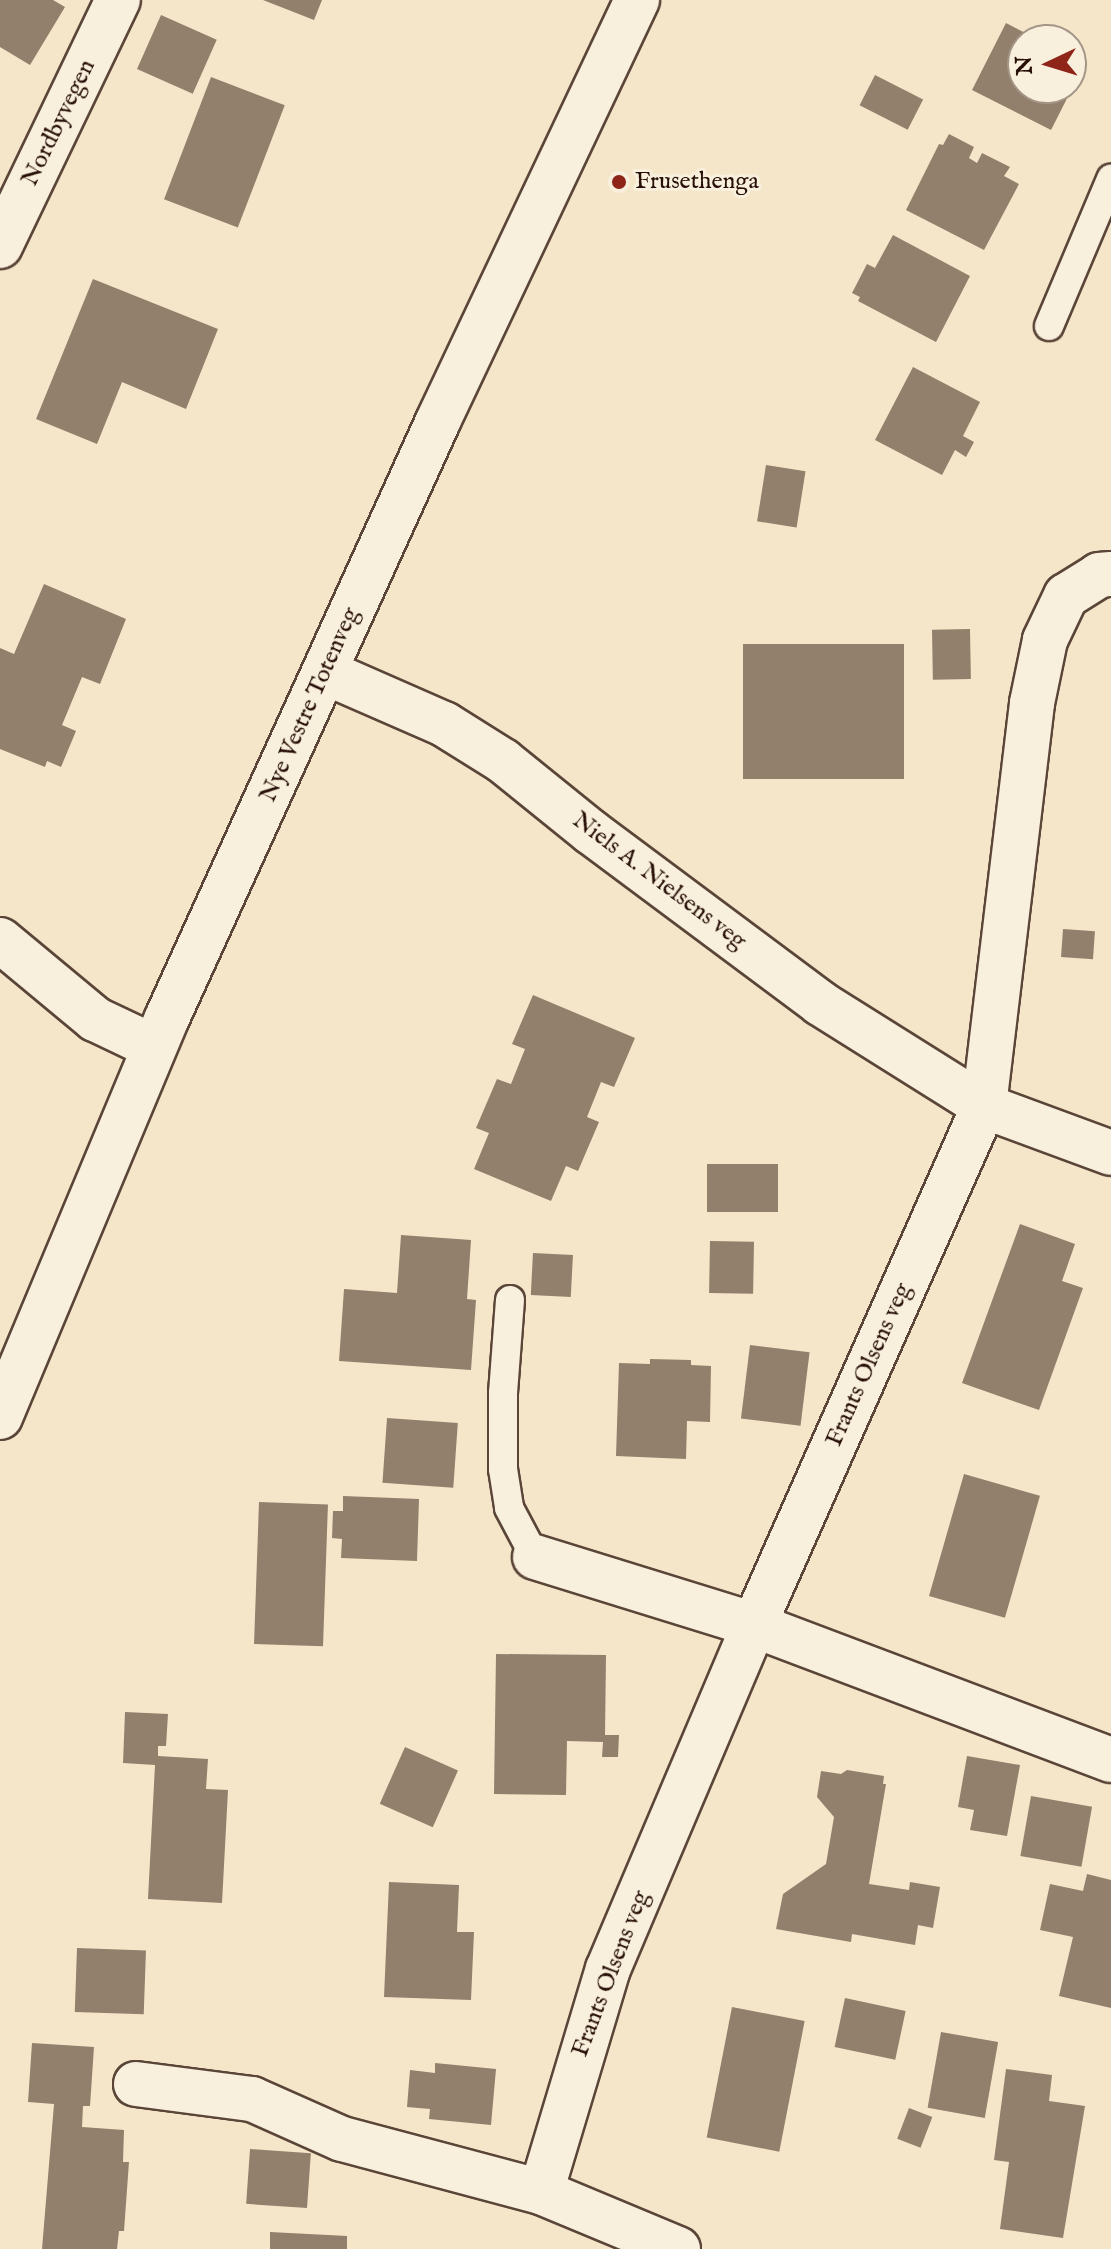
<!DOCTYPE html>
<html>
<head>
<meta charset="utf-8">
<style>
  body { margin:0 }
  #map { position:relative; width:1111px; height:2249px; overflow:hidden; background:#f5e6c9; font-family:"IM FELL English",serif }
  div>[style] { position:absolute }
  .building>* { inset:0; background:#927f6c; transform-origin:0 0 }
  .roads { filter:drop-shadow(2px 0 #5a4538) drop-shadow(-2px 0 #5a4538) drop-shadow(0 2px #5a4538) drop-shadow(0 -2px #5a4538) }
  .lane>* { height:28px; margin:-14px; padding:0 14px; transform-origin:14px; border-radius:14px; background:#f8efdc }
  .street>* { height:44px; margin:-22px; padding:0 22px; transform-origin:22px; border-radius:22px; background:#f8efdc }
  .secondary>* { height:44px; margin:-22px; padding:0 22px; transform-origin:22px; border-radius:22px; background:#f8efdc }
  .dots>* { width:22px; height:22px; translate:-50% -50%; box-sizing:border-box; border:4px solid #f8efdc; border-radius:50% }
  span { translate:-50% -50%; white-space:nowrap; text-align:center; line-height:1.15; -webkit-text-stroke:6px #f8efdc; paint-order:stroke }
  .street-label { font-size:24px; color:#270f07 }
  .poi-label { font-size:24px; color:#270f07 }
  .left { translate:0 -50%; text-align:left }
  .north { position:absolute; left:1007px; top:24px; width:80px; height:80px; box-sizing:border-box; background:#f8efdc; border:2px solid #a49587; border-radius:50%; rotate:266deg; font-size:22px; font-weight:700; line-height:32px; text-align:center; color:#270f07 }
  .north::after { content:''; display:block; margin:auto; width:28px; height:36px; background:#8f2418; clip-path:polygon(50% 0,100% 100%,50% 72%,0 100%) }
</style>
</head>
<body>
<div id="map">
  <div class="building">
    <i style="clip-path:polygon(0 0,53px 0,65px 7px,30px 65px,0 47px)"></i>
    <i style="clip-path:polygon(263px 0,322px 0,314px 20px)"></i>
    <i style="left:161px;top:15px;width:61px;height:59px;rotate:24deg"></i>
    <i style="clip-path:polygon(1006px 23px,1039px 40px,1023px 40px,1023px 88px,1071px 88px,1071px 43px,1077px 46px,1072px 56px,1085px 63px,1051px 130px,972px 90px)"></i>
    <i style="left:875px;top:75px;width:54px;height:34px;rotate:27deg"></i>
    <i style="left:211px;top:77px;width:79px;height:131px;rotate:21deg"></i>
    <i style="clip-path:polygon(949px 134px,974px 147px,969px 158px,977px 163px,982px 153px,1010px 167px,1004px 176px,1019px 184px,984px 250px,906px 210px,939px 144px,943px 145px)"></i>
    <i style="clip-path:polygon(893px 235px,970px 276px,936px 342px,858px 301px,860px 297px,852px 293px,867px 264px,875px 268px)"></i>
    <i style="clip-path:polygon(93px 279px,218px 329px,186px 409px,122px 382px,97px 444px,36px 419px)"></i>
    <i style="clip-path:polygon(913px 367px,980px 402px,963px 436px,974px 442px,966px 457px,955px 450px,942px 475px,875px 440px)"></i>
    <i style="left:766px;top:465px;width:40px;height:57px;rotate:9deg"></i>
    <i style="clip-path:polygon(44px 584px,126px 619px,100px 684px,82px 677px,62px 725px,76px 731px,61px 767px,47px 761px,45px 767px,0 749px,0 648px,14px 654px)"></i>
    <i style="left:970px;top:629px;width:50px;height:38px;rotate:89deg"></i>
    <i style="left:743px;top:644px;width:161px;height:135px"></i>
    <i style="left:1063px;top:929px;width:32px;height:28px;rotate:4deg"></i>
    <i style="clip-path:polygon(533px 995px,635px 1038px,614px 1087px,601px 1082px,587px 1117px,599px 1122px,578px 1171px,566px 1166px,551px 1201px,474px 1169px,489px 1133px,476px 1128px,497px 1079px,511px 1084px,525px 1049px,512px 1044px)"></i>
    <i style="left:707px;top:1164px;width:71px;height:48px"></i>
    <i style="clip-path:polygon(1020px 1224px,1075px 1244px,1062px 1281px,1083px 1288px,1039px 1410px,962px 1383px)"></i>
    <i style="clip-path:polygon(401px 1235px,471px 1240px,467px 1299px,476px 1300px,471px 1370px,339px 1361px,344px 1289px,397px 1293px)"></i>
    <i style="left:710px;top:1241px;width:44px;height:52px;rotate:1deg"></i>
    <i style="left:533px;top:1253px;width:40px;height:42px;rotate:3deg"></i>
    <i style="left:750px;top:1345px;width:60px;height:74px;rotate:7deg"></i>
    <i style="clip-path:polygon(650px 1359px,691px 1360px,691px 1365px,711px 1366px,710px 1422px,687px 1421px,686px 1459px,616px 1456px,619px 1363px,650px 1364px)"></i>
    <i style="left:387px;top:1418px;width:71px;height:65px;rotate:4deg"></i>
    <i style="left:964px;top:1474px;width:79px;height:127px;rotate:16deg"></i>
    <i style="clip-path:polygon(343px 1496px,419px 1499px,417px 1561px,341px 1558px,342px 1539px,332px 1538px,333px 1511px,343px 1511px)"></i>
    <i style="left:259px;top:1502px;width:69px;height:142px;rotate:2deg"></i>
    <i style="clip-path:polygon(496px 1654px,606px 1655px,605px 1735px,619px 1735px,618px 1757px,602px 1757px,603px 1742px,567px 1741px,566px 1795px,494px 1794px)"></i>
    <i style="clip-path:polygon(125px 1712px,168px 1714px,166px 1746px,158px 1746px,158px 1756px,208px 1759px,206px 1789px,228px 1790px,222px 1903px,148px 1899px,155px 1765px,123px 1763px)"></i>
    <i style="left:405px;top:1747px;width:58px;height:62px;rotate:24deg"></i>
    <i style="clip-path:polygon(967px 1756px,1020px 1765px,1007px 1836px,970px 1830px,974px 1810px,958px 1807px)"></i>
    <i style="clip-path:polygon(847px 1770px,884px 1776px,883px 1784px,886px 1784px,869px 1884px,909px 1890px,910px 1882px,940px 1887px,933px 1928px,918px 1925px,915px 1945px,852px 1934px,851px 1942px,776px 1929px,783px 1894px,826px 1864px,834px 1817px,817px 1797px,821px 1771px,841px 1774px)"></i>
    <i style="left:1031px;top:1796px;width:62px;height:61px;rotate:10deg"></i>
    <i style="clip-path:polygon(1087px 1874px,1111px 1880px,1111px 2008px,1059px 1996px,1073px 1937px,1040px 1930px,1050px 1884px,1083px 1891px)"></i>
    <i style="clip-path:polygon(389px 1882px,459px 1885px,457px 1932px,474px 1932px,471px 2000px,384px 1997px)"></i>
    <i style="left:77px;top:1948px;width:69px;height:64px;rotate:2deg"></i>
    <i style="left:845px;top:1998px;width:62px;height:50px;rotate:12deg"></i>
    <i style="left:732px;top:2007px;width:74px;height:133px;rotate:11deg"></i>
    <i style="left:941px;top:2032px;width:58px;height:77px;rotate:10deg"></i>
    <i style="clip-path:polygon(32px 2043px,94px 2047px,90px 2106px,83px 2106px,82px 2127px,124px 2130px,123px 2162px,129px 2162px,124px 2231px,119px 2231px,117px 2249px,42px 2249px,54px 2104px,28px 2102px)"></i>
    <i style="clip-path:polygon(435px 2063px,496px 2069px,491px 2125px,429px 2119px,430px 2109px,407px 2107px,410px 2070px,435px 2073px)"></i>
    <i style="clip-path:polygon(1006px 2069px,1052px 2075px,1049px 2101px,1085px 2106px,1063px 2238px,1000px 2229px,1009px 2162px,994px 2160px)"></i>
    <i style="left:909px;top:2108px;width:25px;height:33px;rotate:21deg"></i>
    <i style="left:250px;top:2149px;width:61px;height:55px;rotate:4deg"></i>
    <i style="clip-path:polygon(270px 2232px,347px 2236px,347px 2249px,270px 2249px)"></i>
  </div>
  <div class="roads">
    <div class="lane">
      <i style="left:1049px;top:326px;width:160px;rotate:-67.1deg"></i>
      <i style="left:510px;top:1300px;width:93px;rotate:94.3deg"></i>
      <i style="left:503px;top:1393px;width:76px;rotate:90deg"></i>
      <i style="left:503px;top:1469px;width:39px;rotate:81deg"></i>
      <i style="left:509px;top:1508px;width:55px;rotate:62deg"></i>
    </div>
    <div class="street">
      <i style="left:0;top:246px;width:273px;rotate:-64.4deg"></i>
      <i style="left:325px;top:672px;width:130px;rotate:23.6deg"></i>
      <i style="left:444px;top:724px;width:70px;rotate:32.1deg"></i>
      <i style="left:503px;top:761px;width:113px;rotate:38.9deg"></i>
      <i style="left:591px;top:832px;width:286px;rotate:36.7deg"></i>
      <i style="left:820px;top:1003px;width:194px;rotate:32.1deg"></i>
      <i style="left:984px;top:1106px;width:135px;rotate:20.3deg"></i>
      <i style="left:0;top:940px;width:124px;rotate:39.7deg"></i>
      <i style="left:95px;top:1019px;width:65px;rotate:25.4deg"></i>
      <i style="left:535px;top:1557px;width:229px;rotate:17.2deg"></i>
      <i style="left:754px;top:1625px;width:382px;rotate:20.7deg"></i>
      <i style="left:136px;top:2084px;width:117px;rotate:7.4deg"></i>
      <i style="left:252px;top:2099px;width:98px;rotate:24deg"></i>
      <i style="left:342px;top:2139px;width:206px;rotate:14.9deg"></i>
      <i style="left:678px;top:2249px;width:148px;rotate:-157.4deg"></i>
      <i style="left:541px;top:2192px;width:233px;rotate:-73.3deg"></i>
      <i style="left:608px;top:1969px;width:374px;rotate:-67deg"></i>
      <i style="left:754px;top:1625px;width:568px;rotate:-66.1deg"></i>
      <i style="left:984px;top:1106px;width:406px;rotate:-83.2deg"></i>
      <i style="left:1032px;top:703px;width:64px;rotate:-78.3deg"></i>
      <i style="left:1045px;top:640px;width:49px;rotate:-64.5deg"></i>
      <i style="left:1066px;top:596px;width:39px;rotate:-32deg"></i>
      <i style="left:1099px;top:575px;width:12px;rotate:-5deg"></i>
    </div>
    <div class="secondary">
      <i style="left:0;top:1417px;width:433px;rotate:-67.3deg"></i>
      <i style="left:167px;top:1018px;width:656px;rotate:-65.58deg"></i>
      <i style="left:438px;top:421px;width:466px;rotate:-64.7deg"></i>
    </div>
  </div>
  <div class="dots">
    <i style="left:619px;top:182px;background:#8f2418"></i>
  </div>
  <div class="street-label">
    <span style="left:59px;top:123px;rotate:-64deg">Nordbyvegen</span>
    <span style="left:310px;top:705px;rotate:-66deg">Nye Vestre Totenveg</span>
    <span style="left:659px;top:881px;rotate:37deg">Niels A. Nielsens veg</span>
    <span style="left:869px;top:1365px;rotate:-66deg">Frants Olsens veg</span>
    <span style="left:611px;top:1974px;rotate:-69deg">Frants Olsens veg</span>
  </div>
  <div class="poi-label">
    <span class="left" style="left:635px;top:182px">Frusethenga</span>
  </div>
  <div class="north">N</div>
</div>
</body>
</html>
